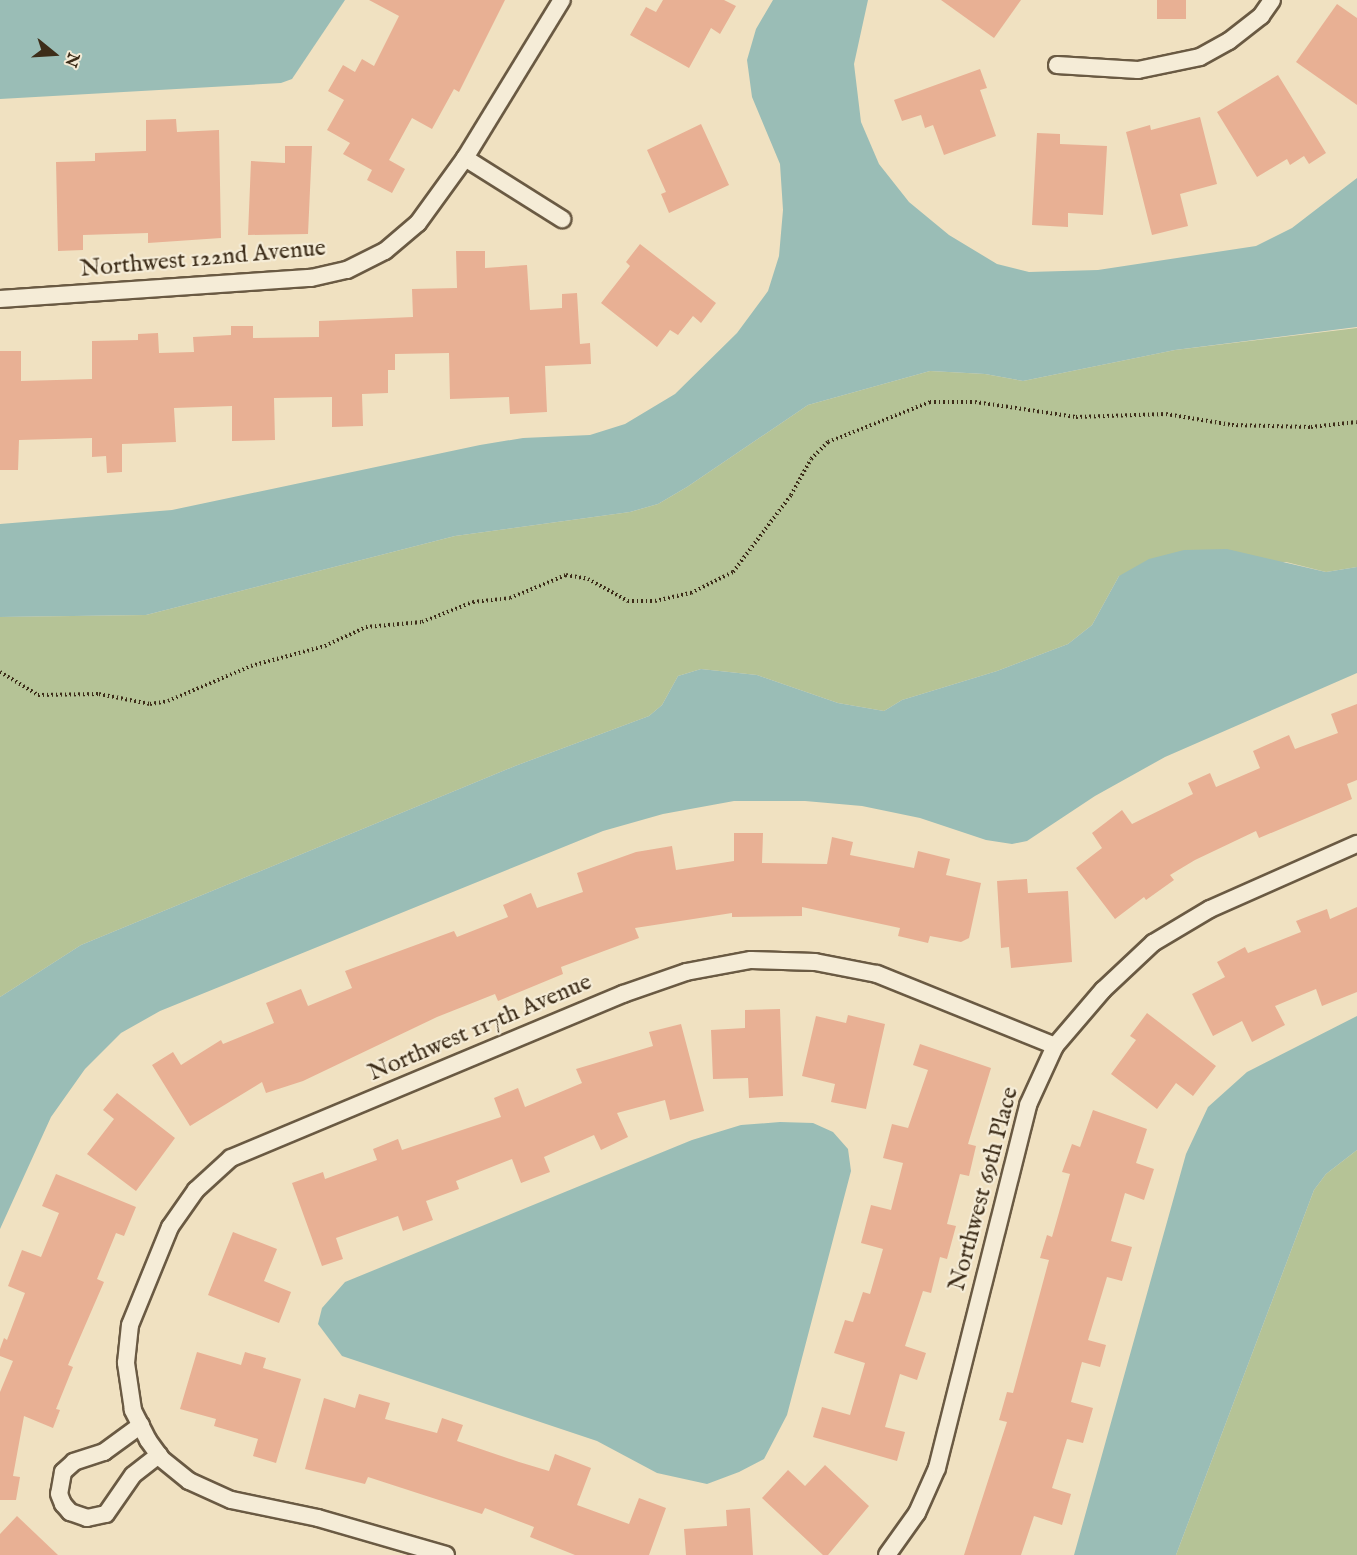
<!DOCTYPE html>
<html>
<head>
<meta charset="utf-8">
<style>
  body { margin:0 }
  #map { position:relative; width:1357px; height:1555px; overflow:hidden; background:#f0e1c1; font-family:"IM FELL English",serif }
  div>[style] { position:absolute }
  .green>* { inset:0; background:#b5c396 }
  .water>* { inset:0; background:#9abdb6 }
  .building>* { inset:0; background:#e8b094; transform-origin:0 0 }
  .path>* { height:4px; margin-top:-2px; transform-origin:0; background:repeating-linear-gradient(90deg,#3d2d19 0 1.5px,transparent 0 4.5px) }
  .roads { filter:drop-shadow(2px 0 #6a5a43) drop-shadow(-2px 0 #6a5a43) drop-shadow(0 2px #6a5a43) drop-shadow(0 -2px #6a5a43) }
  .street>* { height:16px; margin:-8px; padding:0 8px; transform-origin:8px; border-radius:8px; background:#f5ecd7 }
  span { translate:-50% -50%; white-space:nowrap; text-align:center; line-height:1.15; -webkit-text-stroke:4.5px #f5ecd7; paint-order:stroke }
  .street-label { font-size:24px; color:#3d2d19 }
  .north { position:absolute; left:24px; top:24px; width:60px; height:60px; -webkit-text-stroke:4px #f5ecd7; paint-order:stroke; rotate:108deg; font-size:16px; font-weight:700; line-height:24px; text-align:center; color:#3d2d19 }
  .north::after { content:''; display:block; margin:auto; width:21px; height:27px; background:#3d2d19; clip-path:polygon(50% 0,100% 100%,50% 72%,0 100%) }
</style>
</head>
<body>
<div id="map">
  <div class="green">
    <i style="clip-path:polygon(1357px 328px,1357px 567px,1326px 572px,1286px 562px,1119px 576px,1092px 625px,1068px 644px,997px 671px,902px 700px,884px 711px,838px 703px,757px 675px,701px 669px,678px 676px,662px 705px,649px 716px,515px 766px,81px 945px,0 997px,0 617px,146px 615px,455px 536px,630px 512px,658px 504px,687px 487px,808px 405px,930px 371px,985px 374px,1023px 381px,1175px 350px)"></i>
    <i style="clip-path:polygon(1357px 1150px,1357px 1555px,1176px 1555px,1314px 1190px,1326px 1174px)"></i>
  </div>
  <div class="water">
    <i style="clip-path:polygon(0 0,345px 0,292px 79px,281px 83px,0 99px)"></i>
    <i style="clip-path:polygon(773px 0,868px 0,854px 64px,861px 122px,879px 164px,909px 202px,949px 235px,997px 264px,1029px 272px,1098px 270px,1256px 246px,1292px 228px,1357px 178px,1357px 327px,1175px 350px,1023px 381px,985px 374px,930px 371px,808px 405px,687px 487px,658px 504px,630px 512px,455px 536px,146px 615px,0 617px,0 524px,172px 510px,480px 445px,523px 438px,590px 435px,625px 424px,675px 394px,737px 333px,768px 291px,779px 256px,783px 210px,780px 164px,752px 97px,747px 60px,756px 29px)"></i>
    <i style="clip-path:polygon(1227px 549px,1326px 572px,1357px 567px,1357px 673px,1165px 757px,1095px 796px,1027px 841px,1012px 844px,986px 840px,920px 818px,862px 806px,805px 801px,734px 801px,663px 814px,603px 831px,160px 1011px,121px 1033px,85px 1069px,51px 1117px,0 1229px,0 997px,81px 945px,515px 766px,649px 716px,662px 705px,678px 676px,701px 669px,757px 675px,838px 703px,884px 711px,902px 700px,997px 671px,1068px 644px,1092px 625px,1119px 576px,1149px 559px,1184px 550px)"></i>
    <i style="clip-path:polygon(1357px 1016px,1357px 1150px,1326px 1174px,1314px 1190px,1176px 1555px,1074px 1555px,1186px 1154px,1208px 1107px,1247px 1072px)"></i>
    <i style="clip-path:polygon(780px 1122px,813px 1123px,833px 1132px,848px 1149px,851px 1171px,787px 1415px,764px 1459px,739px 1472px,707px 1484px,657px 1473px,597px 1441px,342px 1356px,318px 1324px,322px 1308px,345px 1282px,692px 1140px,741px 1125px)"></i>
  </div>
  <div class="building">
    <i style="clip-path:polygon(369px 0,505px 0,459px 92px,454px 89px,432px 129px,412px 118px,389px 160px,405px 169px,392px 193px,367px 180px,372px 170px,343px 154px,350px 143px,327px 130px,344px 100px,328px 91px,343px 65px,355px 72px,362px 59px,374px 66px,399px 16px)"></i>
    <i style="clip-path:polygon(663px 0,724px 0,736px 6px,720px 34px,711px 28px,689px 68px,630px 35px,646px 7px,656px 12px)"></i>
    <i style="clip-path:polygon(941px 0,1021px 0,994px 38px)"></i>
    <i style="left:1157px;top:0;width:29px;height:19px"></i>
    <i style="clip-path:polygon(1337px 4px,1357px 18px,1357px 105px,1296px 62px)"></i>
    <i style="clip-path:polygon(980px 69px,987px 88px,980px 90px,996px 136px,944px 155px,933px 125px,925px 128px,921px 115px,902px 121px,894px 100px)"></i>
    <i style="clip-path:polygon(1278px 75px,1326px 153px,1309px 164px,1304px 156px,1290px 165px,1287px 159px,1257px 177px,1217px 112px)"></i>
    <i style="clip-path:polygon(1200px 117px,1217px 184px,1180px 194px,1188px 226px,1152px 235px,1126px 132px,1150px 125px,1151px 130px)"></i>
    <i style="clip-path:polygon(176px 119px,177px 132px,219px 130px,221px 238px,148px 243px,148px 233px,83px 235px,83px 250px,58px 251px,56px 162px,95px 161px,95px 153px,146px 151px,146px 120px)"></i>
    <i style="clip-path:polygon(701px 124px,729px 185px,669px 213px,661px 194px,666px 192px,647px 150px)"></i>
    <i style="clip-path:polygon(1037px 133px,1060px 134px,1060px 144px,1107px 146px,1103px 215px,1068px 213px,1068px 227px,1032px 225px)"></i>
    <i style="clip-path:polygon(285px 146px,312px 146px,308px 234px,248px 235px,251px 161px,285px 163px)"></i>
    <i style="clip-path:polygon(640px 244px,716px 303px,701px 323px,693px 316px,678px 335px,670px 330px,657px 347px,601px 303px,630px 266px,626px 262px)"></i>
    <i style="clip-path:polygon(456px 251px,485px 251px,485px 268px,527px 265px,530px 310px,562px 308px,562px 294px,577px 293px,580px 344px,590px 343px,591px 364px,545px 366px,547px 412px,510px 414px,509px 397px,450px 399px,449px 353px,395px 354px,395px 370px,388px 370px,388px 393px,362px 394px,363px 426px,332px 427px,332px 397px,274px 398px,275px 440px,232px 441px,232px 406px,174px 408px,176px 442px,122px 444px,122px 472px,107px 473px,106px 456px,92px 457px,92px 438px,19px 440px,18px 470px,0 470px,0 351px,21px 351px,21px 381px,92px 379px,92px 341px,138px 340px,138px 334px,158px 333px,159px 353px,194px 352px,193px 337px,231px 335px,231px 326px,253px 326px,253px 338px,319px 337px,319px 321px,413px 317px,412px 289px,457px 288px)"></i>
    <i style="clip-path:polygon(1357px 704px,1357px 780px,1347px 784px,1352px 799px,1259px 838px,1256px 831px,1195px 860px,1170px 875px,1174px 880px,1146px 900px,1144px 897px,1115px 919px,1076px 868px,1102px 848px,1092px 833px,1122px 810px,1132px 824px,1193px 794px,1188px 783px,1210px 773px,1216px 787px,1260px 768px,1253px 751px,1289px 735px,1295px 749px,1338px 733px,1331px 714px)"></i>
    <i style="clip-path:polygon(734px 833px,763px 833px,762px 863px,827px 864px,832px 837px,853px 842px,850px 855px,914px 868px,918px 851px,950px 859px,946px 875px,981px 883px,969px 938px,961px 942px,930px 936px,928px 943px,898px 936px,900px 928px,802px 907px,802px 916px,732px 917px,732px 913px,635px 928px,639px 938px,561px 967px,563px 974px,498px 1001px,495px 994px,437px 1017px,303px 1081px,266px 1093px,262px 1082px,190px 1126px,152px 1065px,173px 1052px,181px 1065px,221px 1040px,223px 1044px,274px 1023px,266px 1003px,301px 989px,308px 1006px,352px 988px,345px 971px,454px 931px,457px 937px,508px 917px,503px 905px,531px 893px,537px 908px,583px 892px,577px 873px,636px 852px,672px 846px,676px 870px,734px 861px)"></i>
    <i style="clip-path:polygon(1027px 879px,1028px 893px,1068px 891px,1072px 962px,1011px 968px,1009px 947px,1001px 948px,997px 881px)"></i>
    <i style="clip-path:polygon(1357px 907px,1357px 992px,1322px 1006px,1316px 989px,1275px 1006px,1285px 1025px,1252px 1042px,1242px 1021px,1213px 1036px,1192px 994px,1225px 977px,1217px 962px,1245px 947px,1248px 953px,1301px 932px,1296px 921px,1327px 909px,1330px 919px)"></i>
    <i style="clip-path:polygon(780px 1009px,783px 1096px,749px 1098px,748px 1078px,713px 1079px,711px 1030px,745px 1028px,745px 1010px)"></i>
    <i style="clip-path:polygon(1147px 1013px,1216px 1066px,1193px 1096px,1176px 1083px,1157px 1109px,1111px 1074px,1136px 1040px,1130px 1036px)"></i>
    <i style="clip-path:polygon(848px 1015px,885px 1024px,866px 1109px,831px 1102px,835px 1084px,802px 1076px,816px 1016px,846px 1023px)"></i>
    <i style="clip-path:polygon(681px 1024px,704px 1111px,670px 1120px,665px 1100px,617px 1113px,628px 1137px,601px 1150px,594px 1135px,544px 1157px,550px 1172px,521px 1183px,512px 1159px,456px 1181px,459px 1189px,426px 1201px,433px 1220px,403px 1231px,398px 1216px,336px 1238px,343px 1259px,322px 1266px,292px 1183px,323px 1172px,325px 1179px,377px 1160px,373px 1149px,398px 1139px,402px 1150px,501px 1117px,494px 1098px,518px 1088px,525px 1107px,582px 1083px,576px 1069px,653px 1046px,649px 1032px)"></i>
    <i style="clip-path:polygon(920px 1044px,991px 1068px,968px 1144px,976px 1146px,969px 1176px,960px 1174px,947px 1224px,956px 1226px,947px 1259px,940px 1257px,931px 1293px,923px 1291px,905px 1346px,926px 1353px,917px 1380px,900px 1374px,885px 1427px,905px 1432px,897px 1461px,813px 1437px,822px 1407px,850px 1415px,865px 1363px,834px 1353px,845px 1320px,853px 1322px,863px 1292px,870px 1294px,883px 1249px,861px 1243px,871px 1205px,891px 1210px,903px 1163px,883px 1158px,892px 1124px,908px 1128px,928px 1070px,913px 1065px)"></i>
    <i style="clip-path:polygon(117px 1093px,175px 1138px,136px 1191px,87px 1154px,114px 1119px,103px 1110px)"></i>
    <i style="clip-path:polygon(1093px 1110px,1147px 1129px,1136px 1163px,1154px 1169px,1144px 1200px,1125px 1193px,1111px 1241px,1132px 1247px,1122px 1281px,1107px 1277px,1088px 1340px,1106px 1345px,1100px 1367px,1082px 1362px,1071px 1402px,1093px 1408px,1083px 1443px,1067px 1439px,1052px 1488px,1071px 1494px,1062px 1525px,1034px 1516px,1021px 1555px,964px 1555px,1007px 1422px,999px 1420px,1007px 1392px,1013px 1393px,1049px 1260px,1040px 1258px,1047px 1235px,1052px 1237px,1070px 1174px,1062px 1172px,1072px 1144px,1080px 1147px)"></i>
    <i style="clip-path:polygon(56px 1174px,136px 1207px,124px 1236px,116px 1233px,97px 1279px,104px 1282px,68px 1365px,73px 1367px,56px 1409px,60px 1410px,53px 1428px,24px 1416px,13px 1476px,20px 1477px,16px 1500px,0 1500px,0 1392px,13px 1361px,0 1356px,0 1349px,4px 1338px,7px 1340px,25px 1293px,8px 1286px,22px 1250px,41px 1257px,59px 1213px,42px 1206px)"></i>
    <i style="clip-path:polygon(233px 1232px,277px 1249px,264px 1281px,291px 1292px,279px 1323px,208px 1295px)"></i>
    <i style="clip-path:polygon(197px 1352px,241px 1365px,245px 1352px,266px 1358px,263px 1368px,301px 1379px,276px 1463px,253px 1456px,258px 1439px,214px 1426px,216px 1419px,180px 1409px)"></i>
    <i style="clip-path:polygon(359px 1394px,390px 1403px,385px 1419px,437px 1433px,442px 1418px,463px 1425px,457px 1441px,519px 1462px,549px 1471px,555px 1454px,591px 1468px,577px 1505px,629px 1524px,639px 1498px,666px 1508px,649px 1555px,575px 1555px,530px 1537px,534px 1527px,485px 1508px,482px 1514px,368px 1477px,365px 1484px,305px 1469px,324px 1398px,355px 1408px)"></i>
    <i style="clip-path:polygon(825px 1465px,869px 1506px,828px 1555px,823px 1555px,762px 1498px,788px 1470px,805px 1486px)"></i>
    <i style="clip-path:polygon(750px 1508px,753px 1555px,686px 1555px,684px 1529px,727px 1526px,726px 1510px)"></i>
    <i style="clip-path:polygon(17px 1516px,58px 1555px,0 1555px,0 1534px)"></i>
  </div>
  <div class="path">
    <i style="left:0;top:672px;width:44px;rotate:31.2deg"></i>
    <i style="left:38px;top:695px;width:61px;rotate:-0.9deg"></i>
    <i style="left:99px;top:694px;width:52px;rotate:11.1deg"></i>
    <i style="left:150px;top:704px;width:18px;rotate:-9deg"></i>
    <i style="left:168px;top:701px;width:90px;rotate:-22.9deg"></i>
    <i style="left:251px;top:666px;width:77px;rotate:-15.1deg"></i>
    <i style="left:325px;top:646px;width:45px;rotate:-24.9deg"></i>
    <i style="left:366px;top:627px;width:56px;rotate:-5.1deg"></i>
    <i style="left:422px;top:622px;width:55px;rotate:-21.4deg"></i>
    <i style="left:473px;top:602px;width:37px;rotate:-6deg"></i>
    <i style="left:510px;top:598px;width:61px;rotate:-22.3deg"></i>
    <i style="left:566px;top:575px;width:22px;rotate:10deg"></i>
    <i style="left:588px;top:579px;width:46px;rotate:28.8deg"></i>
    <i style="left:628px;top:601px;width:27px"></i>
    <i style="left:655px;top:601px;width:37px;rotate:-13deg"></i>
    <i style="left:691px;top:593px;width:47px;rotate:-26.6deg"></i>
    <i style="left:733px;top:572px;width:96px;rotate:-53deg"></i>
    <i style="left:791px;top:495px;width:41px;rotate:-60.9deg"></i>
    <i style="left:811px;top:459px;width:24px;rotate:-45deg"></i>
    <i style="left:828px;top:442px;width:110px;rotate:-21.4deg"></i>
    <i style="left:930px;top:402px;width:45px"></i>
    <i style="left:975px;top:402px;width:102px;rotate:8.4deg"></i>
    <i style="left:1076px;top:417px;width:90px;rotate:-1.9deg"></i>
    <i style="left:1166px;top:414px;width:67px;rotate:9.5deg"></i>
    <i style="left:1232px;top:425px;width:79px;rotate:1.5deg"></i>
    <i style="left:1311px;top:427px;width:46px;rotate:-6.2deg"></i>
  </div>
  <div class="roads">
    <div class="street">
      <i style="left:1057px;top:65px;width:81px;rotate:3.5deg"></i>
      <i style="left:1138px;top:70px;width:63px;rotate:-11.8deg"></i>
      <i style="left:1200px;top:57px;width:33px;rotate:-29deg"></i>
      <i style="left:1229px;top:41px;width:41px;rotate:-38deg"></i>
      <i style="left:1261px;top:16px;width:19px;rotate:-55deg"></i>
      <i style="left:465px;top:158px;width:115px;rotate:32.2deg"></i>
      <i style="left:0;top:299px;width:312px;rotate:-3.9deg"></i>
      <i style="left:311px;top:278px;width:37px;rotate:-13deg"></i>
      <i style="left:347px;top:270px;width:42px;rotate:-26.6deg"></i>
      <i style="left:385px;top:251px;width:43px;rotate:-40.3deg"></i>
      <i style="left:418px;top:223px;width:80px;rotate:-54.1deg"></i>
      <i style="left:465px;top:158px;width:185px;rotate:-58.5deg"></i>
      <i style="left:141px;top:1425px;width:46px;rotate:143.9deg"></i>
      <i style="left:104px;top:1452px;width:32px;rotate:162deg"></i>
      <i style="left:74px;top:1462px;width:15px;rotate:138deg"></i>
      <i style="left:63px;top:1472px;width:22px;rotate:100deg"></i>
      <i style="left:59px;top:1494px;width:11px;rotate:68deg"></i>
      <i style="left:63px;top:1504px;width:11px;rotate:49deg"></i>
      <i style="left:70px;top:1512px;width:18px;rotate:19deg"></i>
      <i style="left:87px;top:1518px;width:19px;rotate:-12deg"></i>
      <i style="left:106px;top:1514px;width:47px;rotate:-55.3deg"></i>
      <i style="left:133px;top:1475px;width:33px;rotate:-38deg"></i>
      <i style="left:446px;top:1555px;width:133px;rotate:-163.9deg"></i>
      <i style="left:318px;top:1518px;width:89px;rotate:-168.3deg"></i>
      <i style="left:231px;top:1500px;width:46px;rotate:-155.7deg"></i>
      <i style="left:189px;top:1481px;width:36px;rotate:-141deg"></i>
      <i style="left:161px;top:1458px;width:22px;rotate:-126deg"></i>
      <i style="left:148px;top:1440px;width:34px;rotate:-117deg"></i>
      <i style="left:133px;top:1410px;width:48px;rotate:-98.5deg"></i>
      <i style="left:126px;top:1363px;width:38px;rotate:-84deg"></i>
      <i style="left:130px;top:1325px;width:106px;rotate:-67.8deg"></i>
      <i style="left:170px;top:1227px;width:45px;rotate:-54.9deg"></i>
      <i style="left:196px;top:1190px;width:47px;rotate:-42.4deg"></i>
      <i style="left:231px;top:1158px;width:425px;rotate:-22.7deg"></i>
      <i style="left:623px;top:994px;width:67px;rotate:-19.2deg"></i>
      <i style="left:686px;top:972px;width:66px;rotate:-10.5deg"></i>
      <i style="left:751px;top:960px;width:64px;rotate:1.8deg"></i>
      <i style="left:815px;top:962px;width:63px;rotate:11deg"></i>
      <i style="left:877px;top:974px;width:192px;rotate:22deg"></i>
      <i style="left:887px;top:1555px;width:52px;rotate:-54.5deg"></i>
      <i style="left:917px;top:1513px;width:49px;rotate:-66deg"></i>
      <i style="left:937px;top:1468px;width:374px;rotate:-75.9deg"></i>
      <i style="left:1028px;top:1105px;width:65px;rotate:-65.4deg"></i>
      <i style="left:1055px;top:1046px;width:74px;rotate:-49.4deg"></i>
      <i style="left:1103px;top:990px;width:69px;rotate:-43.2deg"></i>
      <i style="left:1153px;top:943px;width:66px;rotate:-30.8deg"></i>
      <i style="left:1210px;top:909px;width:161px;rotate:-23.9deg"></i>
    </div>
  </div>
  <div class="street-label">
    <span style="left:203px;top:259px;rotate:-5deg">Northwest 122nd Avenue</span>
    <span style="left:480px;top:1028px;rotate:-23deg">Northwest 117th Avenue</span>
    <span style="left:984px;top:1189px;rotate:-75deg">Northwest 69th Place</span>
  </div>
  <div class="north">N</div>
</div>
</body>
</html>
